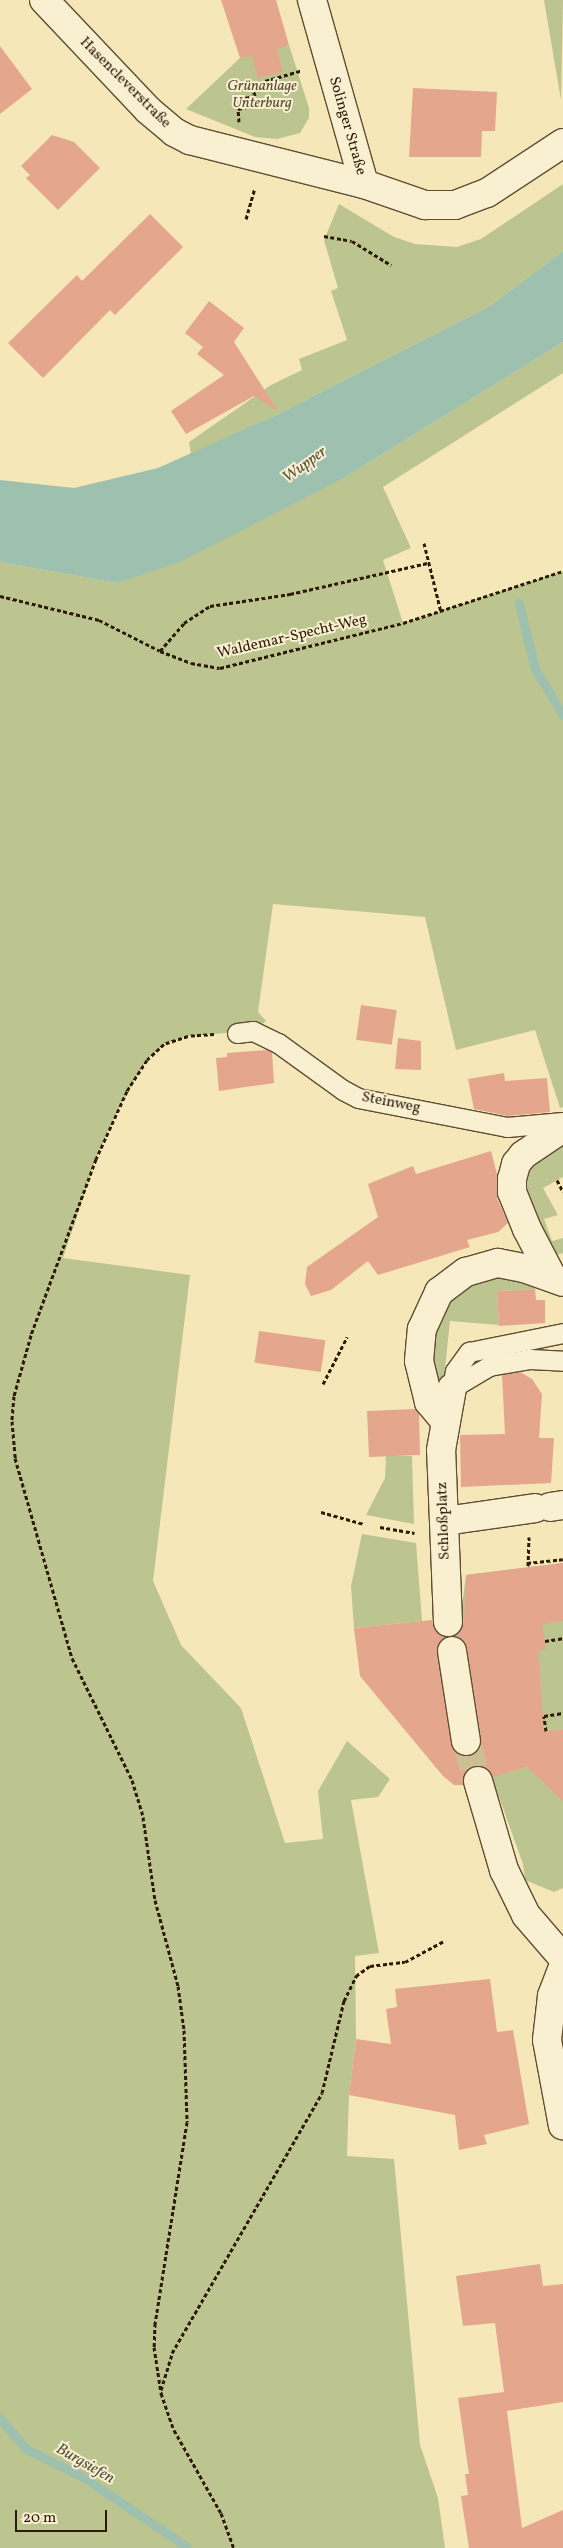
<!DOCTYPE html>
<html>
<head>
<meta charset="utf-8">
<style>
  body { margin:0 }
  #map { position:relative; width:563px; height:2548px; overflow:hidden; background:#f6e7b8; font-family:Vollkorn,serif }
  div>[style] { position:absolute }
  .green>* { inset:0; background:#bcc58f }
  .water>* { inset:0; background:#9dc0af }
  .stream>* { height:9px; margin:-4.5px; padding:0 4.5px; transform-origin:4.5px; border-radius:4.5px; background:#9dc0af }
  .building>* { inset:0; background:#e5a68e; transform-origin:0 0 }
  .street-tunnel>* { height:28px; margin-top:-14px; transform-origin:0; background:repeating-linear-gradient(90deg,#cebe94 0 28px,transparent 0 42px) }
  .path>* { height:3px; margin-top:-1.5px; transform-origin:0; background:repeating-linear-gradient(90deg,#2d1a06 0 4px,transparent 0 6.5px) }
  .roads { filter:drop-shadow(1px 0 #5f4d32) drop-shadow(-1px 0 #5f4d32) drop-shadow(0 1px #5f4d32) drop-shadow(0 -1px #5f4d32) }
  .lane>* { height:19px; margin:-9.5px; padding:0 9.5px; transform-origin:9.5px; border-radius:9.5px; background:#f9efd1 }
  .street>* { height:28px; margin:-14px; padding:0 14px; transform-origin:14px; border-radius:14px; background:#f9efd1 }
  .secondary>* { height:28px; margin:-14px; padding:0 14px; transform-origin:14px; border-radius:14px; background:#f9efd1 }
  span { translate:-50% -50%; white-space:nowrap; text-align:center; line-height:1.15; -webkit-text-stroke:4px #f9efd1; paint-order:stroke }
  .street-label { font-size:15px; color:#2d1a06 }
  .park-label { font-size:15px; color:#584d2f; font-style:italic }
  .water-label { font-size:16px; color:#545441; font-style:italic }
  .scale { position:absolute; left:15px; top:2510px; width:92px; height:22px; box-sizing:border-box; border:2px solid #2d1a06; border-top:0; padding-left:6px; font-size:15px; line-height:18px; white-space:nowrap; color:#2d1a06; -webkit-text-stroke:4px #f9efd1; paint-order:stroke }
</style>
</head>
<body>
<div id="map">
  <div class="green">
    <i style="clip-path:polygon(544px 0,563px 0,561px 100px)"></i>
    <i style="clip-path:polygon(289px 45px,309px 108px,309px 118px,300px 133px,277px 139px,255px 137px,186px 109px,240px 58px)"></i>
    <i style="clip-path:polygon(563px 184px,563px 251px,490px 306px,274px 416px,191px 454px,189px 442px,271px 385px,302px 370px,299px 359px,347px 340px,331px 291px,338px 288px,324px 240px,339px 204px,394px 237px,415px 244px,457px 247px,481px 239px)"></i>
    <i style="clip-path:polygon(563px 342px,563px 373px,383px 487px,411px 548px,383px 560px,403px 623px,563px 571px,563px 1107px,560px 1108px,535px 1030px,456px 1050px,425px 917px,273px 904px,258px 1012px,266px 1021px,253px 1031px,188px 1036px,164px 1044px,147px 1060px,119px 1108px,96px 1159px,63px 1258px,190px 1275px,153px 1581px,181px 1645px,241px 1708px,285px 1843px,323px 1839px,318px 1791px,347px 1741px,390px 1779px,378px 1797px,351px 1800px,379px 1953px,355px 1956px,356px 2039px,349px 2095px,347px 2156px,394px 2159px,420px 2445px,438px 2498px,445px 2548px,0 2548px,0 562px,117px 583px,344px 478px)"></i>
    <i style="clip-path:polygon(563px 1142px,563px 1177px,543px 1188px,558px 1215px,544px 1219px,552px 1241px,563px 1238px,563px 1253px,550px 1257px,524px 1193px,532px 1163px)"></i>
    <i style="clip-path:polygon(491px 1275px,535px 1283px,535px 1289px,497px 1291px,499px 1325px,450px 1321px,443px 1387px,435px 1385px,435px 1336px,443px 1313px,454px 1293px)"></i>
    <i style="clip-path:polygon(386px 1456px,412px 1456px,414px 1524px,366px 1515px,385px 1478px)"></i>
    <i style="clip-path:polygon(362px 1534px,416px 1543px,422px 1621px,354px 1628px,351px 1586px)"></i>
    <i style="clip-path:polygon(563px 1563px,563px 1729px,530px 1733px,483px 1632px,458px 1635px,466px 1575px)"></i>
    <i style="clip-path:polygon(527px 1767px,563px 1789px,563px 1888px,554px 1892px,525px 1880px,523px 1864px,499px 1797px,495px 1797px,491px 1777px)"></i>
  </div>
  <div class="water">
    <i style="clip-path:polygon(563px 251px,563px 342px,344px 478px,180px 562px,117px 583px,0 562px,0 480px,74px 488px,158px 468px,274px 416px,490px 306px)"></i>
  </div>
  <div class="stream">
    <i style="left:519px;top:603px;width:68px;rotate:76.4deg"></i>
    <i style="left:535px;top:669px;width:54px;rotate:58.7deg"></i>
    <i style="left:0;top:2418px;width:40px;rotate:50deg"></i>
    <i style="left:26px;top:2449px;width:64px;rotate:26.2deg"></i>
    <i style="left:83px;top:2477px;width:125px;rotate:33.9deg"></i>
  </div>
  <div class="building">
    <i style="clip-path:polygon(221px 0,276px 0,289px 45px,277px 49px,283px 72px,258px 78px,252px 56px,240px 58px)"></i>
    <i style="clip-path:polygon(0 46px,32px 89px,0 114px)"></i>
    <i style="clip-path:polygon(413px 88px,497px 92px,495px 131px,482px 131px,481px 157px,409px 157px)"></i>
    <i style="clip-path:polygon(52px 135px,74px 142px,100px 168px,58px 210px,26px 178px,30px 175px,21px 166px)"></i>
    <i style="clip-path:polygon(150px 214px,183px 247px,115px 315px,110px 310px,43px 378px,8px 343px,77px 275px,82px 281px)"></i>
    <i style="clip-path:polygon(209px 301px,244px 328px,234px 342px,278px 411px,254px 396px,186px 434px,171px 411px,224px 375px,197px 354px,203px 347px,185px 333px)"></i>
    <i style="left:361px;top:1005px;width:36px;height:35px;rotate:8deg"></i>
    <i style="clip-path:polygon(398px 1038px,421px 1041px,421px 1070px,395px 1069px)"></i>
    <i style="clip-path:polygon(267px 1050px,272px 1052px,274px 1083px,219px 1091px,216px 1058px,227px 1057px,227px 1053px)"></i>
    <i style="clip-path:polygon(504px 1073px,505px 1081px,547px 1078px,550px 1112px,508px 1116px,474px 1109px,468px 1079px)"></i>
    <i style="clip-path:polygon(491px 1151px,497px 1174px,497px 1198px,508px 1223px,498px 1232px,467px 1240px,470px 1247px,378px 1275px,368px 1261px,331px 1290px,311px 1296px,305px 1284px,307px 1267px,378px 1217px,368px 1184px,413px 1166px,416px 1174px)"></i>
    <i style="clip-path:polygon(535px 1289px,536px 1300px,545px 1300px,545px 1323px,499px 1326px,497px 1291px)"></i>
    <i style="left:259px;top:1331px;width:67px;height:32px;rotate:8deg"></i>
    <i style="clip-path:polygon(520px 1372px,532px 1379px,542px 1394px,539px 1438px,554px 1438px,551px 1483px,461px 1487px,460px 1435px,505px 1434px,502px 1375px)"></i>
    <i style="clip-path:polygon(415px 1409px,419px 1414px,420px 1455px,369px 1457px,367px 1411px)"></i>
    <i style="clip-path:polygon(563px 1563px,563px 1621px,542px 1624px,546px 1649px,538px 1651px,544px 1731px,563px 1729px,563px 1801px,527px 1767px,493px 1777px,488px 1769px,474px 1766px,466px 1771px,463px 1785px,454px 1785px,443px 1776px,360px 1676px,354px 1628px,432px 1620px,435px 1631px,446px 1637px,438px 1645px,437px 1653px,451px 1743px,460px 1755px,469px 1756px,480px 1747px,481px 1739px,467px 1649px,464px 1641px,454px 1636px,462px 1630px,464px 1622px,466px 1575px)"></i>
    <i style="clip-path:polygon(490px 1979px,497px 2032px,513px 2030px,529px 2124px,484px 2135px,487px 2144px,459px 2150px,455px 2115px,349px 2095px,356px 2039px,391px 2044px,386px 2009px,397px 2007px,395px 1989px)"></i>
    <i style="clip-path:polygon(540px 2264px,543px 2286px,563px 2284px,563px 2402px,507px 2411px,522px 2528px,563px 2510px,563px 2548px,469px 2548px,461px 2496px,468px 2495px,465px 2474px,469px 2474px,458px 2398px,504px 2392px,495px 2323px,463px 2326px,456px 2276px)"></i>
  </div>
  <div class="street-tunnel">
    <i style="left:466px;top:1741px;width:42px;rotate:73.3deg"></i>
  </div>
  <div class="path">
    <i style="left:239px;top:122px;width:13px;rotate:-94deg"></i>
    <i style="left:238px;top:109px;width:9px;rotate:-13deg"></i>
    <i style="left:247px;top:107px;width:9px;rotate:-103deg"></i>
    <i style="left:245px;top:98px;width:10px;rotate:-11deg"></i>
    <i style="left:255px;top:96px;width:7px;rotate:-106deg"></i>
    <i style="left:253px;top:89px;width:13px;rotate:-13deg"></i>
    <i style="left:266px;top:86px;width:5px;rotate:-101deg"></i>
    <i style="left:265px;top:81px;width:37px;rotate:-16deg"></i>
    <i style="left:246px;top:219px;width:32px;rotate:-74deg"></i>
    <i style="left:324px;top:236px;width:28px;rotate:10deg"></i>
    <i style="left:352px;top:241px;width:46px;rotate:31.6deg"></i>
    <i style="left:424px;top:543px;width:71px;rotate:76.2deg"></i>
    <i style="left:0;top:596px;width:102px;rotate:13.6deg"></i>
    <i style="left:99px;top:620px;width:68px;rotate:26.9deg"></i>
    <i style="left:160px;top:651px;width:33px;rotate:21deg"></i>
    <i style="left:191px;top:663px;width:29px;rotate:10deg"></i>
    <i style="left:220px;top:668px;width:188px;rotate:-13.8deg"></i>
    <i style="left:403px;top:623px;width:168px;rotate:-18deg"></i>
    <i style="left:160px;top:651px;width:37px;rotate:-49deg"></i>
    <i style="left:184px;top:623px;width:31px;rotate:-33deg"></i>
    <i style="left:210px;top:606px;width:81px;rotate:-8.5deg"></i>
    <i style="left:290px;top:594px;width:141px;rotate:-12.7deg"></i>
    <i style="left:214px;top:1034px;width:26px;rotate:176deg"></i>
    <i style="left:188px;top:1036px;width:25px;rotate:162deg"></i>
    <i style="left:164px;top:1044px;width:23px;rotate:137deg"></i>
    <i style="left:147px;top:1060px;width:37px;rotate:123deg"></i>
    <i style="left:127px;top:1091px;width:75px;rotate:114.5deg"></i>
    <i style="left:96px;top:1159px;width:188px;rotate:110.3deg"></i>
    <i style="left:31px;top:1335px;width:63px;rotate:105.6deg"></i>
    <i style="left:14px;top:1396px;width:25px;rotate:95deg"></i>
    <i style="left:12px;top:1421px;width:37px;rotate:85deg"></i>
    <i style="left:15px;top:1458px;width:208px;rotate:74.1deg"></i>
    <i style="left:72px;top:1658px;width:136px;rotate:63.8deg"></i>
    <i style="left:132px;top:1780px;width:39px;rotate:73deg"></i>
    <i style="left:143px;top:1817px;width:84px;rotate:81.8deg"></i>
    <i style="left:155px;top:1900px;width:89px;rotate:75deg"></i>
    <i style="left:178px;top:1986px;width:44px;rotate:82.2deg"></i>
    <i style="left:184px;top:2030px;width:92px;rotate:88.1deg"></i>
    <i style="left:187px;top:2122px;width:204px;rotate:99deg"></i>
    <i style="left:155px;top:2323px;width:24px;rotate:92deg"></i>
    <i style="left:154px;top:2347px;width:47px;rotate:81.3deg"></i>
    <i style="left:161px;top:2393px;width:39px;rotate:71deg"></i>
    <i style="left:174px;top:2430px;width:95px;rotate:60.5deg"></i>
    <i style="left:221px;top:2513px;width:37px;rotate:70deg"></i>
    <i style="left:557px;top:1180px;width:13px;rotate:63deg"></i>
    <i style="left:323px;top:1384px;width:53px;rotate:-62.9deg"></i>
    <i style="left:321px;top:1512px;width:45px;rotate:15.6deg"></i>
    <i style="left:380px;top:1527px;width:35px;rotate:10deg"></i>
    <i style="left:527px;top:1563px;width:36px;rotate:-6deg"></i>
    <i style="left:528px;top:1566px;width:29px;rotate:-88deg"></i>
    <i style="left:545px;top:1641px;width:18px;rotate:-9deg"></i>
    <i style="left:546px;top:1731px;width:15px;rotate:-98deg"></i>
    <i style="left:544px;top:1716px;width:19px;rotate:-9deg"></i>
    <i style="left:161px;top:2390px;width:39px;rotate:-73deg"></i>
    <i style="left:172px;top:2353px;width:300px;rotate:-60deg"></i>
    <i style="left:322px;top:2093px;width:95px;rotate:-76.6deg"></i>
    <i style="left:344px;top:2001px;width:28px;rotate:-64deg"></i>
    <i style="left:356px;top:1976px;width:17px;rotate:-36deg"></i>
    <i style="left:370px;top:1966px;width:35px;rotate:-7deg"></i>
    <i style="left:405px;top:1962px;width:44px;rotate:-28.3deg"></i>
  </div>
  <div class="roads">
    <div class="lane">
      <i style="left:237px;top:1033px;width:16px;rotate:-7deg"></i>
      <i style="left:253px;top:1031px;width:28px;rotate:26deg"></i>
      <i style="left:278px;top:1043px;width:80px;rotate:35.9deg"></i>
      <i style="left:343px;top:1090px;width:17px;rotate:28deg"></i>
      <i style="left:358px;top:1098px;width:152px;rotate:11deg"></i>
      <i style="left:507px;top:1127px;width:56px;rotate:-5.1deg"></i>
      <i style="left:452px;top:1388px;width:17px;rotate:-80deg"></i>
      <i style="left:455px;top:1371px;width:24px;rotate:-54deg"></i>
      <i style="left:469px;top:1352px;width:96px;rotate:-11.4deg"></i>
      <i style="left:452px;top:1388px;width:43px;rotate:-30.7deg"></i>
      <i style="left:489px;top:1366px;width:42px;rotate:-9.7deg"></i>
      <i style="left:530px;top:1359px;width:33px;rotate:3deg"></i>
    </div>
    <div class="street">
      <i style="left:44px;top:0;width:151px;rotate:46.6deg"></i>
      <i style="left:148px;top:110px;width:34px;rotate:40deg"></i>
      <i style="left:174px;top:132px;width:18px;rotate:27deg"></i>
      <i style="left:190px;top:140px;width:179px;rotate:14.2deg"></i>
      <i style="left:552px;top:1277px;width:54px;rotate:-117.5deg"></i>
      <i style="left:527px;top:1229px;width:40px;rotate:-112deg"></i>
      <i style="left:512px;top:1192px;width:13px;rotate:-90deg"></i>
      <i style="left:512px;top:1179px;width:16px;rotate:-75deg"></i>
      <i style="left:516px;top:1164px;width:11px;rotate:-52deg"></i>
      <i style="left:523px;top:1155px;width:48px;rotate:-34deg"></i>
      <i style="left:445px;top:1421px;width:25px;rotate:-130deg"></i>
      <i style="left:429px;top:1402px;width:42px;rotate:-103.7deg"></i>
      <i style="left:419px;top:1361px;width:32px;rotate:-85deg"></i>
      <i style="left:422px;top:1329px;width:41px;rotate:-65.3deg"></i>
      <i style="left:439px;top:1292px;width:34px;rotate:-37deg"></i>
      <i style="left:466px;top:1272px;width:33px;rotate:-16deg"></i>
      <i style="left:498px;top:1263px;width:26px;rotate:11deg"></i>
      <i style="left:524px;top:1268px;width:41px;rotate:19.7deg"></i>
      <i style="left:550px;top:1507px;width:13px;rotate:-9deg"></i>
      <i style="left:445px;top:1521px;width:91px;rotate:-8.2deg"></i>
      <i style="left:448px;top:1622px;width:172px;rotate:-92.3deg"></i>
      <i style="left:441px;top:1450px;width:63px;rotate:-79.9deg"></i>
      <i style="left:452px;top:1651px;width:91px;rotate:81.2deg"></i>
      <i style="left:478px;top:1781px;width:93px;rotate:73.7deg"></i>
      <i style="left:504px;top:1870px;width:50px;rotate:63.9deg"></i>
      <i style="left:526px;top:1915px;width:57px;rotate:49.3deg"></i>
    </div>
    <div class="secondary">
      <i style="left:312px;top:0;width:191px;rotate:74.2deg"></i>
      <i style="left:364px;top:184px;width:65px;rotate:19deg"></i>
      <i style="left:425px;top:205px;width:30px"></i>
      <i style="left:455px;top:205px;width:34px;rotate:-21deg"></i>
      <i style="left:487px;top:193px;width:91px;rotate:-33.3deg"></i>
      <i style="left:563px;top:1967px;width:31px;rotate:111deg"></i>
      <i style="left:552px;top:1996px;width:44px;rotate:96.5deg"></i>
      <i style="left:547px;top:2040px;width:87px;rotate:79.5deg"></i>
    </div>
  </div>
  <div class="street-label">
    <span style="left:125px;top:83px;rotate:45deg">Hasencleverstraße</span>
    <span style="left:347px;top:126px;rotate:74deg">Solinger Straße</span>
    <span style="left:292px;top:637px;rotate:-13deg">Waldemar-Specht-Weg</span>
    <span style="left:391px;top:1103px;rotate:11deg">Steinweg</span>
    <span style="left:444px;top:1521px;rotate:-92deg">Schloßplatz</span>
  </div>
  <div class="park-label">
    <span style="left:262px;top:95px">Grünanlage<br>Unterburg</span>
  </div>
  <div class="water-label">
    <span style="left:305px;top:465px;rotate:-36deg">Wupper</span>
    <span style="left:85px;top:2464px;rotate:30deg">Burgsiefen</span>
  </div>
  <div class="scale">20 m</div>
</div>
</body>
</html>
